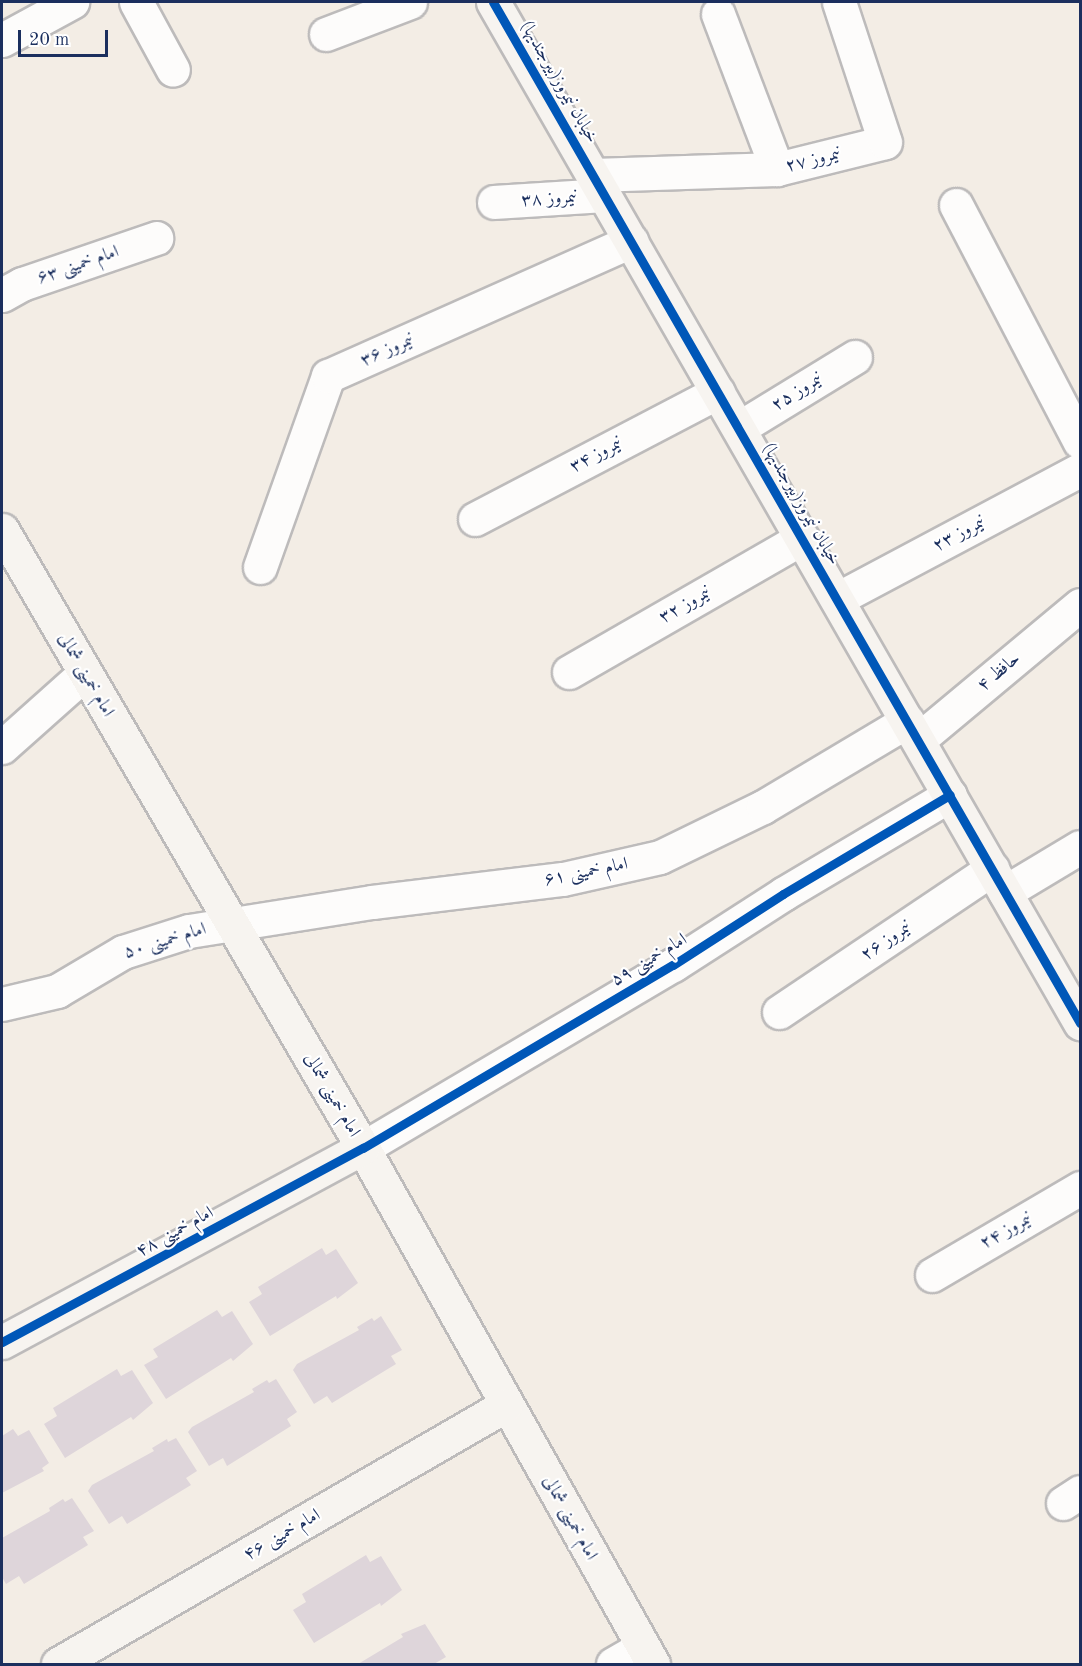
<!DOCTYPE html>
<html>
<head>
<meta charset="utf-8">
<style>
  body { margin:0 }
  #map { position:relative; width:1082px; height:1666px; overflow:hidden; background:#f3ede5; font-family:"Old Standard TT",Amiri,serif }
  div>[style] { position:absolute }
  .building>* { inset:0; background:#ded5da }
  .roads { filter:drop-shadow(2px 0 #bdbbbb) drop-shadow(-2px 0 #bdbbbb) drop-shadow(0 2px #bdbbbb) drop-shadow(0 -2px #bdbbbb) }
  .street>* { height:33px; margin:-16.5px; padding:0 16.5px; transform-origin:16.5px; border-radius:16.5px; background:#fdfcfb }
  .secondary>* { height:33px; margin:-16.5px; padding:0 16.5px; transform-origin:16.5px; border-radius:16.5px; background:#f7f4f0 }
  .cycleway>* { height:9px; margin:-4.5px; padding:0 4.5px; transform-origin:4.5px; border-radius:4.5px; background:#0057b8 }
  span { translate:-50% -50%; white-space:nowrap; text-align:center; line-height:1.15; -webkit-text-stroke:4.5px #fff; paint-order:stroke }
  .street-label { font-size:18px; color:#1b2f5e }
  .frame { position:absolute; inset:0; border:3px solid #1b2f5e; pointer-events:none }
  .scale { position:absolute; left:18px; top:30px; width:90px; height:27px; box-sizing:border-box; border:3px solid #1b2f5e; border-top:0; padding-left:8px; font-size:18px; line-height:21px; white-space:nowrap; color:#1b2f5e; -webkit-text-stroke:4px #fff; paint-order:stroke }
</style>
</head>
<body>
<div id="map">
  <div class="building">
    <i style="clip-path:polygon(322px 1248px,326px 1255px,336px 1249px,358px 1283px,337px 1299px,336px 1296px,270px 1336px,249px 1302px,262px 1294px,258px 1287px)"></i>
    <i style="clip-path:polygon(217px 1310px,222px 1317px,232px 1311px,253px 1344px,233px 1361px,231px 1358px,166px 1399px,144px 1365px,158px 1357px,153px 1349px)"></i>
    <i style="clip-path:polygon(381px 1316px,402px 1350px,391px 1356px,396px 1364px,332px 1403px,327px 1396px,314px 1404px,293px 1370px,297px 1364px,359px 1330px,357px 1327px,372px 1318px,374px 1321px)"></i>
    <i style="clip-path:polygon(117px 1369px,121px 1376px,132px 1370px,153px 1403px,133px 1420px,131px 1417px,65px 1458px,44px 1424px,57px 1416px,53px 1408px)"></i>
    <i style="clip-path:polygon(276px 1379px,297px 1412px,287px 1419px,291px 1426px,227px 1466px,223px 1458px,209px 1466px,188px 1432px,192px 1427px,254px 1392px,252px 1389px,267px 1380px,269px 1383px)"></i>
    <i style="clip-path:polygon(13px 1429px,18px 1436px,29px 1430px,49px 1463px,42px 1468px,44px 1471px,2px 1493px,2px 1436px)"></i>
    <i style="clip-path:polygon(176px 1438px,197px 1471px,186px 1478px,191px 1485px,127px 1524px,122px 1516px,109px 1524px,88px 1491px,92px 1485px,154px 1451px,152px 1448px,167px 1439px,168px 1442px)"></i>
    <i style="clip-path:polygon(72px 1498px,94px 1531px,83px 1537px,88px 1545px,24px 1584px,19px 1576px,6px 1584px,2px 1577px,2px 1538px,50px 1511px,49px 1508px,63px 1499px,65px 1502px)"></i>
    <i style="clip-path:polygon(366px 1555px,370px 1562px,381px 1556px,402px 1590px,381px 1606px,380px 1603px,314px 1643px,293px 1610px,306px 1602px,302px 1594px)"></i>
    <i style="clip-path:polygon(425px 1624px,446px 1657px,434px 1664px,358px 1664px,403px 1637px,401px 1634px)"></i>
  </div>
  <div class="roads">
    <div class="street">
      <i style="left:136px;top:2px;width:77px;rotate:61.4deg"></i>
      <i style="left:718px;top:14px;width:166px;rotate:69.2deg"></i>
      <i style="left:326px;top:34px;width:90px;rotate:-20.9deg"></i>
      <i style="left:2px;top:40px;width:80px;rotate:-28.5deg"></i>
      <i style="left:593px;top:175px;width:184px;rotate:-1.9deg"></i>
      <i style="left:777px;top:169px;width:111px;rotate:-14deg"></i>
      <i style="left:885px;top:142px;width:147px;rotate:-108.2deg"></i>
      <i style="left:494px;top:202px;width:110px;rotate:-3.6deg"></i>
      <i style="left:956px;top:205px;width:267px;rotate:62.4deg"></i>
      <i style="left:2px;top:295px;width:23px;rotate:-29deg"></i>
      <i style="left:22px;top:284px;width:142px;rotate:-18.9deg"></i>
      <i style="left:739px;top:428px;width:136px;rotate:-31.5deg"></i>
      <i style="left:475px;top:519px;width:274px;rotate:-27.6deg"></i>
      <i style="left:260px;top:567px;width:203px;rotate:-70.4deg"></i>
      <i style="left:328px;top:376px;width:332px;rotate:-24deg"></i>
      <i style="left:837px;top:599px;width:275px;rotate:-28deg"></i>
      <i style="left:569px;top:672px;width:269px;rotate:-29.9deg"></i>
      <i style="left:918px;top:740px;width:211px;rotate:-39.8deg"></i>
      <i style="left:2px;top:747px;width:111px;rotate:-41.7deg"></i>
      <i style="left:1005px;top:892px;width:87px;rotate:-31deg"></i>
      <i style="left:2px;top:1004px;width:57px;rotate:-13.3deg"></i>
      <i style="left:57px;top:991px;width:77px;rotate:-30.6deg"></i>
      <i style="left:123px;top:952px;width:69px;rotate:-17.7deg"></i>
      <i style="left:189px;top:931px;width:185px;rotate:-9deg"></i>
      <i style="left:372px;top:902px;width:192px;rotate:-6.9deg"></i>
      <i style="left:563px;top:879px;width:99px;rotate:-12.8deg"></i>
      <i style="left:660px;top:857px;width:114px;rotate:-25.9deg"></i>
      <i style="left:763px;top:807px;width:168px;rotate:-30.8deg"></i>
      <i style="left:779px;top:1012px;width:257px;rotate:-33.9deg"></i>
      <i style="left:363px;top:1148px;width:360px;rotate:-30.6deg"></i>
      <i style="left:673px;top:965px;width:131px;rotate:-32.8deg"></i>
      <i style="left:783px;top:894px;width:194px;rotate:-30.7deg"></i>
      <i style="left:932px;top:1275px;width:172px;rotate:-30.4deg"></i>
      <i style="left:1063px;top:1503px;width:20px;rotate:-33deg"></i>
      <i style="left:613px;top:1664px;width:34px;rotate:-30deg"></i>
    </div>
    <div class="secondary">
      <i style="left:493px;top:2px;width:1178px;rotate:60.1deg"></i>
      <i style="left:2px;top:530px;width:716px;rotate:59.71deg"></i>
      <i style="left:363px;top:1148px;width:592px;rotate:60.66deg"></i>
      <i style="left:2px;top:1342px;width:410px;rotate:-28.3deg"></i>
      <i style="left:58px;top:1664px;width:517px;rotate:-30.03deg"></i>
    </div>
  </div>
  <div class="cycleway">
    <i style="left:493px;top:2px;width:1178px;rotate:60.1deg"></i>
    <i style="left:2px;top:1342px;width:410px;rotate:-28.3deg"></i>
    <i style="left:363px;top:1148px;width:360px;rotate:-30.6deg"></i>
    <i style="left:673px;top:965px;width:131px;rotate:-32.8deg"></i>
    <i style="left:783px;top:894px;width:194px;rotate:-30.7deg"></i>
  </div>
  <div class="street-label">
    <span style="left:559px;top:82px;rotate:60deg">خیابان نیمروز(بیرجندیها)</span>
    <span style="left:813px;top:160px;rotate:-14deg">نیمروز ۲۷</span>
    <span style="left:549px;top:199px;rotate:-4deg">نیمروز ۳۸</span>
    <span style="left:78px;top:265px;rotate:-19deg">امام خمینی ۶۳</span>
    <span style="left:387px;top:350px;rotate:-24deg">نیمروز ۳۶</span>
    <span style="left:797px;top:392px;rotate:-32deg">نیمروز ۲۵</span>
    <span style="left:596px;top:455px;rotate:-28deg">نیمروز ۳۴</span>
    <span style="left:801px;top:504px;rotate:60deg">خیابان نیمروز(بیرجندیها)</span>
    <span style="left:959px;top:534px;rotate:-28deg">نیمروز ۲۳</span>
    <span style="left:685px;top:605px;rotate:-30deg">نیمروز ۳۲</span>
    <span style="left:999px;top:672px;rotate:-40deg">حافظ ۴</span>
    <span style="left:86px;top:675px;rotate:60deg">امام خمینی شمالی</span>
    <span style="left:586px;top:872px;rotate:-11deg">امام خمینی ۶۱</span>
    <span style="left:165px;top:941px;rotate:-17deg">امام خمینی ۵۰</span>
    <span style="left:886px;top:941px;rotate:-34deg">نیمروز ۲۶</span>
    <span style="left:649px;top:960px;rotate:-31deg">امام خمینی ۵۹</span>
    <span style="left:332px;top:1095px;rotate:60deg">امام خمینی شمالی</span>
    <span style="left:1006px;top:1231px;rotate:-30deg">نیمروز ۲۴</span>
    <span style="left:175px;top:1232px;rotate:-29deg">امام خمینی ۴۸</span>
    <span style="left:570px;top:1518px;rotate:61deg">امام خمینی شمالی</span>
    <span style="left:282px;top:1535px;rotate:-30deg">امام خمینی ۴۶</span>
  </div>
  <div class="frame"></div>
  <div class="scale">20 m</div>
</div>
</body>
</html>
